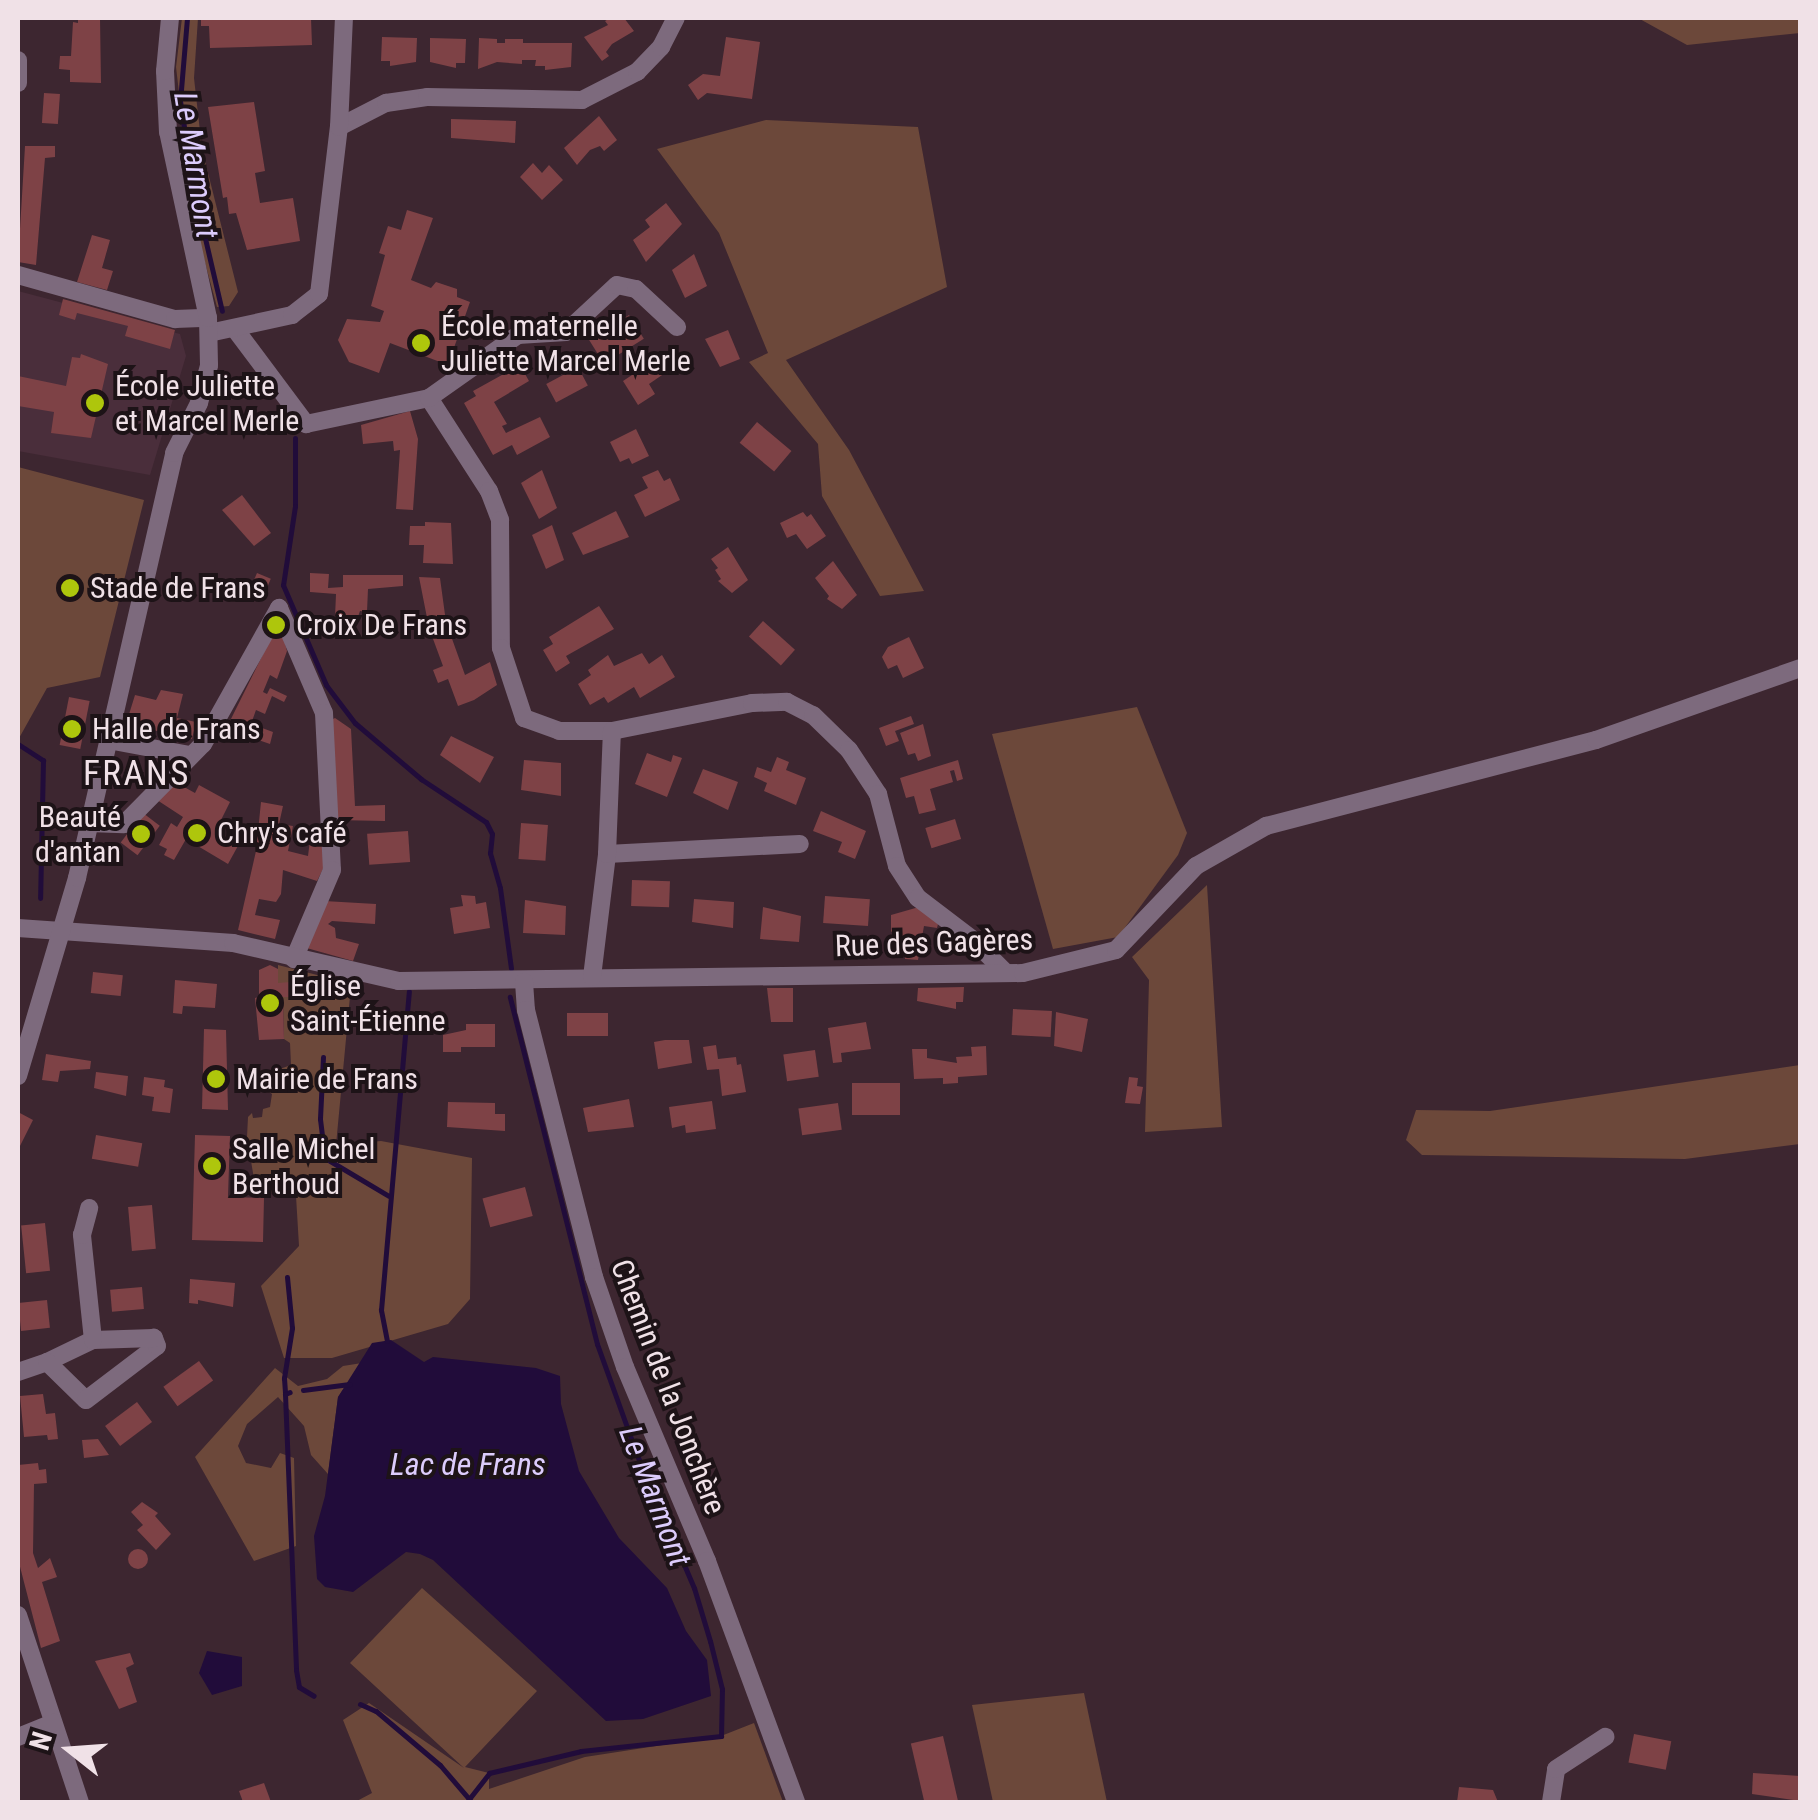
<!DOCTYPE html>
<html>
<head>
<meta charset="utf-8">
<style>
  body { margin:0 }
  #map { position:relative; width:1818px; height:1820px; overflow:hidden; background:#3d2630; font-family:"Roboto Condensed",sans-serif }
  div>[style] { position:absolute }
  .built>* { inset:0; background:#4a2e3b }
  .green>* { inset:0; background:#6c483a }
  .water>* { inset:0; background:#210c3a }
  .stream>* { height:5px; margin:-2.5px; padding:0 2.5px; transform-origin:2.5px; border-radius:2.5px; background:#210c3a }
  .building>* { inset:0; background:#7e4246; transform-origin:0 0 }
  .round { border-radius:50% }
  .minor>* { height:18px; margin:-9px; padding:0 9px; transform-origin:9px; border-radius:9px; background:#7d6a7d }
  .dots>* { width:28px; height:28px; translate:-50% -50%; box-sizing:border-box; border:5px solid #1d1317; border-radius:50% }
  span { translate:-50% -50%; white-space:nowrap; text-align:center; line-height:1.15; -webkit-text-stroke:8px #1d1317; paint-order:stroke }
  .poi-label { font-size:30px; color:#f0e1e7 }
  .left { translate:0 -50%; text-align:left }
  .right { translate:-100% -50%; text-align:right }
  .street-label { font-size:30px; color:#f0e1e7 }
  .water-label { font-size:32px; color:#dcccfc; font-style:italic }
  .quarter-label { font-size:35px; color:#f0e1e7; letter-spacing:2.5px }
  .frame { position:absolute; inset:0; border:20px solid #f0e1e7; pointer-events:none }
  .north { position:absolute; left:20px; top:1700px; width:100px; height:100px; -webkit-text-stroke:8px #1d1317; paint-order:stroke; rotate:287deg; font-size:28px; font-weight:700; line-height:40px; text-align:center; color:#f0e1e7 }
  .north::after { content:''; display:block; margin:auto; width:35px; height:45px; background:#f0e1e7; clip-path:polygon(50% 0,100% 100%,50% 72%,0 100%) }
</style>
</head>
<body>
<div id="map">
  <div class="built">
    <i style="clip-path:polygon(18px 291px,180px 334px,186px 356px,150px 475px,18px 451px)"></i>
  </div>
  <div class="green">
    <i style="clip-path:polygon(182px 18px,198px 18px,194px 78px,202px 149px,238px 292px,229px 306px,217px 307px,194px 222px,176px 67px)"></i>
    <i style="clip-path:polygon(1638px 18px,1800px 18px,1800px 33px,1687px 45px)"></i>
    <i style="clip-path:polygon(766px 120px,918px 127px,947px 287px,786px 360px,849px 450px,924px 591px,880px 596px,822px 496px,818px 444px,749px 362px,768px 353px,719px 233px,657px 149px)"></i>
    <i style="clip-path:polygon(18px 467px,144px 500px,100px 677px,47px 688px,18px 740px)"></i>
    <i style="clip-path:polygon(1137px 707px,1187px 833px,1178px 855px,1118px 937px,1053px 949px,992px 734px)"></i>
    <i style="clip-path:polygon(1207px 885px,1222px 1127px,1145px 1132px,1149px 980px,1132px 957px)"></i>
    <i style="clip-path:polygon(278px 965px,325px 977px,323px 990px,343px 996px,346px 986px,351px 986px,336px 1145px,381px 1141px,472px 1158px,470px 1299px,448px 1324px,332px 1358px,284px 1358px,261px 1286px,299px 1246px,296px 1196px,277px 1195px,255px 1185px,247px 1137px,248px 1117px,252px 1113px,253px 1118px,262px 1117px,263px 1109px,270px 1107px,272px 1094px,265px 1089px,276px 1079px,277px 1070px,291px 1065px,290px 1043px,284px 1039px,283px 997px,291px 996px,278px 983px)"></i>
    <i style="clip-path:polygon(1800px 1065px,1800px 1144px,1685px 1159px,1422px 1155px,1406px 1140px,1416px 1110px,1490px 1111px)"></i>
    <i style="clip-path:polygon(362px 1363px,338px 1397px,328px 1474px,311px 1455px,304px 1426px,278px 1397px,247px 1424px,238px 1446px,246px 1463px,271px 1468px,280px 1453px,294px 1458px,296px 1546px,254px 1561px,195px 1457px,275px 1368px,298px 1386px,327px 1379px,343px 1366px)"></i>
    <i style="clip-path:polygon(422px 1588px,537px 1691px,465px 1767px,489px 1773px,489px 1789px,585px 1757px,721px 1736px,754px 1723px,783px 1802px,355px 1802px,372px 1793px,343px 1720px,369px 1703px,464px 1768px,350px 1663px)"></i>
    <i style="clip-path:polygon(1084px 1693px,1107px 1802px,993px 1802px,972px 1705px)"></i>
  </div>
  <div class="water">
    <i style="clip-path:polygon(391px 1340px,424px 1362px,433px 1357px,536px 1368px,560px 1376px,561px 1404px,579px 1471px,619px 1538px,667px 1588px,686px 1631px,707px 1660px,711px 1696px,643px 1719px,606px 1721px,433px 1560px,420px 1554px,406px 1552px,353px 1592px,325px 1587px,317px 1579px,314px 1536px,325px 1496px,338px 1397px,372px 1343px)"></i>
    <i style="clip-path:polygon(207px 1651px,242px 1657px,242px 1686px,212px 1695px,199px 1673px)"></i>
  </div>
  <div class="stream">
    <i style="left:187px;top:18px;width:83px;rotate:94.8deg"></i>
    <i style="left:180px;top:101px;width:91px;rotate:81.2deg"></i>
    <i style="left:194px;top:191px;width:123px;rotate:76.9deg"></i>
    <i style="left:295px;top:438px;width:68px;rotate:90deg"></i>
    <i style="left:295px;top:506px;width:80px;rotate:98.6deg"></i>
    <i style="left:283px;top:585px;width:109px;rotate:66.7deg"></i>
    <i style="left:326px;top:685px;width:48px;rotate:52.7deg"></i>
    <i style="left:355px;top:723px;width:87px;rotate:40.3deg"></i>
    <i style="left:421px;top:779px;width:78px;rotate:33.5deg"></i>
    <i style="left:486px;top:822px;width:13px;rotate:63deg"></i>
    <i style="left:492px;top:834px;width:19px;rotate:96deg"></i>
    <i style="left:490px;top:853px;width:36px;rotate:74deg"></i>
    <i style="left:500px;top:888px;width:81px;rotate:82.2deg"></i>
    <i style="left:18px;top:744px;width:30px;rotate:33deg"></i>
    <i style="left:43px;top:760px;width:138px;rotate:91.2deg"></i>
    <i style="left:323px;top:1057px;width:62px;rotate:92.8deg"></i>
    <i style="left:320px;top:1119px;width:39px;rotate:83deg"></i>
    <i style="left:325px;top:1158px;width:74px;rotate:30.7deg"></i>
    <i style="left:287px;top:1277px;width:51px;rotate:84.4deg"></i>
    <i style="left:292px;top:1328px;width:51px;rotate:99.1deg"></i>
    <i style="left:284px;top:1378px;width:16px;rotate:86deg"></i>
    <i style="left:285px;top:1394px;width:5px;rotate:-22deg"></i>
    <i style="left:387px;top:1341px;width:32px;rotate:-101deg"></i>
    <i style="left:381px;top:1310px;width:320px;rotate:-85deg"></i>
    <i style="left:303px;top:1390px;width:47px;rotate:-7.3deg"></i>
    <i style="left:285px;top:1394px;width:276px;rotate:87.7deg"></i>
    <i style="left:296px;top:1670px;width:17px;rotate:80deg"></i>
    <i style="left:299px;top:1687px;width:17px;rotate:31deg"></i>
    <i style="left:360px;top:1704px;width:17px;rotate:24deg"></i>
    <i style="left:376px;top:1711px;width:84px;rotate:40.2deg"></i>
    <i style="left:440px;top:1765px;width:45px;rotate:49.5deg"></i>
    <i style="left:471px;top:1802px;width:4px;rotate:-124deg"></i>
    <i style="left:469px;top:1799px;width:33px;rotate:-52deg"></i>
    <i style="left:489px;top:1773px;width:95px;rotate:-13.4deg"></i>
    <i style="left:581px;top:1751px;width:141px;rotate:-6.1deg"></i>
    <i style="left:721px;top:1736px;width:47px;rotate:-88.8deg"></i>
    <i style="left:722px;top:1689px;width:49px;rotate:-104deg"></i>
    <i style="left:710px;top:1641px;width:55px;rotate:-106.8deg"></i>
    <i style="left:694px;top:1588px;width:145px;rotate:-113.2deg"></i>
    <i style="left:637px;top:1455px;width:118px;rotate:-109.8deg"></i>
    <i style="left:597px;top:1344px;width:358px;rotate:-104.1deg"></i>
  </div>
  <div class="building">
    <i style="clip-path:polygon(78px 18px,100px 18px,101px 83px,70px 82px,70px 70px,59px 69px,60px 56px,71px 56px,73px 22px,78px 23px)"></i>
    <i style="clip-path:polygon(201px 18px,311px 18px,312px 45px,210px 48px,209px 26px,201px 26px)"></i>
    <i style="clip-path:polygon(610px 18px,624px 18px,634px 31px,612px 44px,606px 52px,609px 56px,602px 61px,584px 37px,608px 25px,605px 21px)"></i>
    <i style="clip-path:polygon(382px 37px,417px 38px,416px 62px,390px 66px,390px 61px,381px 61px)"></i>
    <i style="clip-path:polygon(726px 37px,760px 42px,752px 99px,707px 93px,698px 100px,688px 85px,703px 74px,720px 76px)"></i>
    <i style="clip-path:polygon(430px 38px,466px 39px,465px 63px,456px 63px,456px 68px,430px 62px)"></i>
    <i style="clip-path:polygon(479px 38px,497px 39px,497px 43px,505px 43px,505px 39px,523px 39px,523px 43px,572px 43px,571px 67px,545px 70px,545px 66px,535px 66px,536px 60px,522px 60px,522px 64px,497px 62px,478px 69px)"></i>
    <i style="left:44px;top:93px;width:16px;height:30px;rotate:4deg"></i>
    <i style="clip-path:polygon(254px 102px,265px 171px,255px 173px,260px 203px,293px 198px,300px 241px,247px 250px,236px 213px,229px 214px,227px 197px,223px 198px,208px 107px)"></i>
    <i style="clip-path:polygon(599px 116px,617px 140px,604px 151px,600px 146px,590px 150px,577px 165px,564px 148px)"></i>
    <i style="clip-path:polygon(451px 119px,516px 121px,515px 143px,451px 138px)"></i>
    <i style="clip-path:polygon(25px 146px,55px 146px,55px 157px,45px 158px,36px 265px,18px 262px)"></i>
    <i style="clip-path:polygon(533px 163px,542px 173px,549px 165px,563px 180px,542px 200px,520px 177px)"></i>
    <i style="clip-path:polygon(666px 203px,682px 224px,646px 262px,633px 240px,650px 227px,645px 220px)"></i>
    <i style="clip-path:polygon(407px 210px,433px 218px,411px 280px,431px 288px,436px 282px,457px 289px,457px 297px,470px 302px,448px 365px,390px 343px,379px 373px,349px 362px,338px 340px,347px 319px,380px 322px,384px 311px,371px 306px,385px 255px,379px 253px,388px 226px,401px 230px)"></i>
    <i style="clip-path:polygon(92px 235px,110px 240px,102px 268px,113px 271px,107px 290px,77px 282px)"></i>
    <i style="clip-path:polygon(694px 254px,707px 286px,685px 298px,672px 270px)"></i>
    <i style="clip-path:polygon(63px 299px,175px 330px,170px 349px,125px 336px,128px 326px,77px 313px,75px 320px,59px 315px)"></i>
    <i style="left:629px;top:315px;width:28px;height:47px;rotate:58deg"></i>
    <i style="clip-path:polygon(728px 330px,740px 359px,720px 367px,705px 339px)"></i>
    <i style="clip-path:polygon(81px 354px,108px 364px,91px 438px,51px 433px,54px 412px,18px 406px,18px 376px,66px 386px,72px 357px,80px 358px)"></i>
    <i style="clip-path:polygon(656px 359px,665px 373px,649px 384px,655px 394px,638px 405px,623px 381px)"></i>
    <i style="clip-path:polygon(520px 365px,529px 381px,494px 402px,507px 424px,502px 426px,506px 433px,540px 417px,550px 437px,517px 455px,512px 445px,493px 455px,464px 403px,476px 396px,473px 391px)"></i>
    <i style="left:578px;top:367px;width:21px;height:36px;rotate:62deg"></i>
    <i style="clip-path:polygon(410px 411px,418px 439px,413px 510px,396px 509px,400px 450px,394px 451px,393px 441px,363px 444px,361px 425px)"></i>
    <i style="left:757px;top:422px;width:45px;height:27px;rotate:40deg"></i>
    <i style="clip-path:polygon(636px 429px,649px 456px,632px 464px,629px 458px,620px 462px,610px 442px)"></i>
    <i style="clip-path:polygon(542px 470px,557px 508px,539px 519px,521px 483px)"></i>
    <i style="clip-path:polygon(658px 470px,664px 481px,670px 478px,680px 500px,645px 517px,634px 495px,648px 488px,642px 477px)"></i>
    <i style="clip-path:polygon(242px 495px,271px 533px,254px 546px,222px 510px)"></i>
    <i style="clip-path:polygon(616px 511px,629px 537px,583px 555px,572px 533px)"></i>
    <i style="clip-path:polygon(803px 512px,807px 517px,811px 514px,826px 536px,807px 549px,796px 534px,787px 538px,780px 523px)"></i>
    <i style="clip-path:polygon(425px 522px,451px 523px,453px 564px,423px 563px,424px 545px,409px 545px,410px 526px,425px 526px)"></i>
    <i style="clip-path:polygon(552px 525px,564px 560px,546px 569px,532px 535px)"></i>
    <i style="clip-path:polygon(728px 547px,748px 580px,732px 593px,718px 581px,721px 579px,715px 570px,718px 568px,711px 559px)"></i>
    <i style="clip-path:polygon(833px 561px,857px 595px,842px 609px,827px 599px,829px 596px,815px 578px)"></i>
    <i style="left:257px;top:573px;width:15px;height:23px;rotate:23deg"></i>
    <i style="clip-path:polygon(310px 573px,329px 574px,328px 588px,343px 587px,343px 575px,403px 575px,403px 586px,368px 589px,367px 612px,360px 611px,350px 640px,329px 630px,335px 617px,336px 594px,310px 592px)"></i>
    <i style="clip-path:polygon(419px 577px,440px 578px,446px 622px,465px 675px,490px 662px,497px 685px,474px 700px,458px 706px,448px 679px,438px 683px,433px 670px,443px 666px,429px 628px)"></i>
    <i style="clip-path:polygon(599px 606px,614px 629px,566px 656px,570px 663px,556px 672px,543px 650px,553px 644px,549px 637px)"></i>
    <i style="left:763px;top:621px;width:43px;height:21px;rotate:42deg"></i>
    <i style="clip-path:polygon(275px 630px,282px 631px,287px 651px,277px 679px,270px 675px,263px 692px,267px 694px,270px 688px,287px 696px,284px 702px,272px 696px,265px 714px,256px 710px,251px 724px,273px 732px,270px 744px,226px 729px)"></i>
    <i style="clip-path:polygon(909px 637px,924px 668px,903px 678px,897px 665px,888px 669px,882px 657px,888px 647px)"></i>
    <i style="clip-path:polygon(642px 653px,649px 664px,662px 655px,675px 677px,640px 698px,634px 687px,608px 703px,604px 697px,590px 705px,578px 684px,591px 675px,588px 670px,608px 655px,614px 666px)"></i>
    <i style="clip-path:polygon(161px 690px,183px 694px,177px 718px,196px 722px,192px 739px,126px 724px,135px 695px,156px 700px)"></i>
    <i style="left:69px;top:697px;width:21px;height:49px;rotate:11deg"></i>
    <i style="clip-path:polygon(911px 716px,914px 724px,895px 731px,899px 741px,886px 746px,879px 728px)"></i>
    <i style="clip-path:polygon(335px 718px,351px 729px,355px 806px,385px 805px,385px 821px,335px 820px,331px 720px)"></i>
    <i style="clip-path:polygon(923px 724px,931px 756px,918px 761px,915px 753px,908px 755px,900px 733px)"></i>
    <i style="clip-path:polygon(451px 736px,494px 757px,480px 783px,440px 755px)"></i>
    <i style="clip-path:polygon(647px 753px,671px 762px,673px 755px,682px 758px,667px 797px,635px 784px)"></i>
    <i style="clip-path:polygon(777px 757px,789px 762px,786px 770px,806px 778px,796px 805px,764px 791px,767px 783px,754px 777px,757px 767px,771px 772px)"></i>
    <i style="clip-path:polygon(524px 760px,561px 763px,561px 796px,521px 790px)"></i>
    <i style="clip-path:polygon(958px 760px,963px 779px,957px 781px,954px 770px,950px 771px,953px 782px,930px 789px,936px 810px,919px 814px,914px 796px,906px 798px,900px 778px)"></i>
    <i style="clip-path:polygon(703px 769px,738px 782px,728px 810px,693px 793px)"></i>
    <i style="clip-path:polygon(175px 782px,195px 793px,199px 785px,230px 802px,216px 830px,239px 844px,228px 864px,186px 839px,174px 860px,164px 855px,167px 849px,159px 845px,171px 823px,177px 827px,183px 817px,157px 800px)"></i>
    <i style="clip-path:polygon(261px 802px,283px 806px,279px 824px,293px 826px,288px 851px,308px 856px,311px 832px,325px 834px,323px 869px,317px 881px,283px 870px,281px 894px,276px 902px,259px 899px,255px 915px,280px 920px,275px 939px,238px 930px,256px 851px)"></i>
    <i style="clip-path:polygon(821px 811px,866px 831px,855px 859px,838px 852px,842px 842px,813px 831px)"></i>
    <i style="left:143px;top:813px;width:21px;height:37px;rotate:37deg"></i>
    <i style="left:955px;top:819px;width:21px;height:31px;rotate:73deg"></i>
    <i style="left:521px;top:823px;width:27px;height:36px;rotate:4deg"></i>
    <i style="left:408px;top:831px;width:31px;height:41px;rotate:86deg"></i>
    <i style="left:632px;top:880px;width:38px;height:26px;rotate:2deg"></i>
    <i style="clip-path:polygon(461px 895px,475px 896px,476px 904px,486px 902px,490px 928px,454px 934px,450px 908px,463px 906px)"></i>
    <i style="left:825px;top:896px;width:45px;height:27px;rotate:4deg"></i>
    <i style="clip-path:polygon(694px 899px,734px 902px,733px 928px,692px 922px)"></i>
    <i style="clip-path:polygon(525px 900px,566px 906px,565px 935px,523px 933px)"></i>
    <i style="clip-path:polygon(324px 901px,376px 904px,375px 924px,332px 921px,328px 924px,335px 928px,336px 938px,359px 944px,353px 961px,303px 947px)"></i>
    <i style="clip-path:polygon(763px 907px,801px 916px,799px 942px,760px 939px)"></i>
    <i style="clip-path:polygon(919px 907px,938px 924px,937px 928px,924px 926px,918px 960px,905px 959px,905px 936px,895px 936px,891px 931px,891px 915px)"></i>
    <i style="clip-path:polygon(270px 965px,278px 969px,278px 983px,290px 982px,291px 997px,283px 997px,284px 1039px,259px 1040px,255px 998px,259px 997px,259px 970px)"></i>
    <i style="left:93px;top:972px;width:30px;height:21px;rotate:6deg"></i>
    <i style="clip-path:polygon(175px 980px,217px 984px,215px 1008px,183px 1006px,182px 1014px,173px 1013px)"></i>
    <i style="clip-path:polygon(964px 987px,963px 1002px,956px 1002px,956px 1009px,917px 1001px,918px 988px)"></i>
    <i style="clip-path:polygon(767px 988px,793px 988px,793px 1022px,771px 1022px)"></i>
    <i style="left:1013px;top:1009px;width:39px;height:26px;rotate:3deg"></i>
    <i style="clip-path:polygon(1056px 1012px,1088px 1019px,1082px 1052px,1054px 1046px)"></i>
    <i style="left:567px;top:1013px;width:41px;height:23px"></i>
    <i style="clip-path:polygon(866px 1022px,871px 1049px,841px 1053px,842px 1062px,833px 1063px,828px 1028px)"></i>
    <i style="clip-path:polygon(466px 1024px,495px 1024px,495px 1047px,461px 1047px,461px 1052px,443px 1052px,443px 1035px,466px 1030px)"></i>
    <i style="clip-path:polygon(204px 1029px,226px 1030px,228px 1110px,202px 1109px)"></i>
    <i style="clip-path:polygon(665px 1040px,689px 1040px,692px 1063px,658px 1069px,654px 1042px)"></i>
    <i style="clip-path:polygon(716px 1045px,718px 1059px,736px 1057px,737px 1065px,741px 1064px,746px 1092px,722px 1096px,719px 1069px,707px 1070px,703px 1047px)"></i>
    <i style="clip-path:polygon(986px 1046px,987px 1075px,958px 1077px,958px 1083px,943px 1084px,943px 1078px,914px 1079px,912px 1049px,927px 1049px,927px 1058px,957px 1063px,956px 1057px,972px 1056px,971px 1047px)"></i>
    <i style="left:815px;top:1050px;width:27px;height:32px;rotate:82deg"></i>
    <i style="clip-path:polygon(46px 1054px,91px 1061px,90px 1069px,60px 1071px,58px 1082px,42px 1080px)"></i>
    <i style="clip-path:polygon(96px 1072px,128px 1076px,126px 1096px,94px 1088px)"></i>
    <i style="clip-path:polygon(144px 1077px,165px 1080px,164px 1087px,173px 1089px,170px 1113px,152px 1111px,154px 1097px,142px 1095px)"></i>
    <i style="clip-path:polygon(1129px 1077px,1138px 1078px,1137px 1086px,1143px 1087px,1140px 1104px,1125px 1103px)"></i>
    <i style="left:900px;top:1083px;width:32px;height:48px;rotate:90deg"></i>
    <i style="clip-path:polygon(629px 1099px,634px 1127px,588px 1132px,583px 1108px)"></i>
    <i style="clip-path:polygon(712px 1101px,716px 1129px,686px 1133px,685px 1125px,672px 1128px,669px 1107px)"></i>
    <i style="clip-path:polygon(448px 1102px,495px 1103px,495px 1114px,505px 1114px,505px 1131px,447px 1127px)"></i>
    <i style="left:838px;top:1103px;width:27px;height:40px;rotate:82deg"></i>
    <i style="clip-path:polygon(18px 1112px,33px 1120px,18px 1150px)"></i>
    <i style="left:96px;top:1135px;width:47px;height:24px;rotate:10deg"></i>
    <i style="clip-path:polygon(195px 1135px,230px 1136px,228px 1197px,264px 1198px,263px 1242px,192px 1240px)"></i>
    <i style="left:525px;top:1187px;width:30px;height:44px;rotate:75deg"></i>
    <i style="left:152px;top:1205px;width:44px;height:24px;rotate:85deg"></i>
    <i style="left:45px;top:1223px;width:48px;height:24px;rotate:84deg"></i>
    <i style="clip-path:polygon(190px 1279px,235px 1283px,233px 1307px,198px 1300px,198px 1304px,189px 1303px)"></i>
    <i style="left:142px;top:1287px;width:22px;height:32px;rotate:85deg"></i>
    <i style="left:47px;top:1300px;width:28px;height:29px;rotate:84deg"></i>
    <i style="left:199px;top:1361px;width:24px;height:44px;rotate:54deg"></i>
    <i style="clip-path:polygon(43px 1394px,46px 1414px,55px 1413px,58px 1439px,48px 1440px,47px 1435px,24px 1437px,20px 1396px)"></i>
    <i style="left:137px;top:1402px;width:25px;height:40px;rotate:53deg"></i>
    <i style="clip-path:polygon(98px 1439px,109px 1455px,84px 1458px,82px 1440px)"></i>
    <i style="clip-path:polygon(38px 1463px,39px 1470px,46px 1469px,47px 1483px,34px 1484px,33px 1553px,38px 1568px,50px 1558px,57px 1577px,42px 1582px,60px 1641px,41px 1648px,18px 1559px,18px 1465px)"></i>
    <i style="clip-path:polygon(142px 1502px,158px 1513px,155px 1516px,171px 1534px,156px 1550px,137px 1530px,143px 1525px,131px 1512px)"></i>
    <i class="round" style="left:128px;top:1549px;width:20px;height:20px"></i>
    <i style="clip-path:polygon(130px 1653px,134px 1664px,126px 1668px,137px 1702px,119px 1709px,95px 1661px)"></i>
    <i style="left:1634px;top:1734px;width:38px;height:29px;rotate:11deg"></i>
    <i style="left:943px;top:1736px;width:68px;height:33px;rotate:77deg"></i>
    <i style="clip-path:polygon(1753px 1773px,1800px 1776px,1800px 1801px,1752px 1794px)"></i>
    <i style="clip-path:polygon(264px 1783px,271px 1802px,243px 1802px,239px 1791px)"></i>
    <i style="clip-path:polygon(1459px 1787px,1493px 1790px,1498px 1802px,1457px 1802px)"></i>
  </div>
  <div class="minor">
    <i style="left:18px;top:60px;width:23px;rotate:90deg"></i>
    <i style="left:339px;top:127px;width:53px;rotate:-27.1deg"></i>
    <i style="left:386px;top:103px;width:41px;rotate:-8.3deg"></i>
    <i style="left:427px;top:97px;width:155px;rotate:1.1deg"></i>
    <i style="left:582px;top:100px;width:62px;rotate:-27deg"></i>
    <i style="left:637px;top:72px;width:35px;rotate:-46deg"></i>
    <i style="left:661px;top:47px;width:33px;rotate:-63deg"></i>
    <i style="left:18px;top:275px;width:163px;rotate:15.7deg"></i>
    <i style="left:175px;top:319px;width:33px;rotate:-2deg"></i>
    <i style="left:235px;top:329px;width:119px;rotate:53.2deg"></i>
    <i style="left:306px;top:424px;width:126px;rotate:-11.9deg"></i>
    <i style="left:429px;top:398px;width:111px;rotate:57.2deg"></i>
    <i style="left:489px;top:491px;width:31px;rotate:69deg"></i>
    <i style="left:500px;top:520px;width:128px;rotate:89.6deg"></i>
    <i style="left:501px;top:648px;width:74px;rotate:71.8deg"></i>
    <i style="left:524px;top:718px;width:37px;rotate:20deg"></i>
    <i style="left:559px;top:731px;width:53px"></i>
    <i style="left:612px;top:731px;width:143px;rotate:-11.3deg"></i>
    <i style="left:752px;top:703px;width:35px;rotate:-2deg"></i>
    <i style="left:787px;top:702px;width:29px;rotate:27deg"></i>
    <i style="left:813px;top:715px;width:50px;rotate:44.2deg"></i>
    <i style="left:849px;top:750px;width:53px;rotate:56.6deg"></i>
    <i style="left:878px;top:794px;width:74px;rotate:75.2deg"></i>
    <i style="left:897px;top:866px;width:38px;rotate:57deg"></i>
    <i style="left:918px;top:898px;width:68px;rotate:37.2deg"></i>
    <i style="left:972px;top:939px;width:48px;rotate:45deg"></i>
    <i style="left:209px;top:333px;width:85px;rotate:-12.2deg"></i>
    <i style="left:292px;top:315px;width:34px;rotate:-38deg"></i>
    <i style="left:319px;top:294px;width:168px;rotate:-83.2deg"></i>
    <i style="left:339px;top:127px;width:109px;rotate:-87.4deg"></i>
    <i style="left:429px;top:398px;width:109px;rotate:-35.3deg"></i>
    <i style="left:518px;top:335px;width:48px;rotate:-3.6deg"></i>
    <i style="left:566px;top:332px;width:69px;rotate:-42.7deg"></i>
    <i style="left:617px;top:285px;width:19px;rotate:12deg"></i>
    <i style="left:636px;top:289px;width:56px;rotate:42.8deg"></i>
    <i style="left:279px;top:608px;width:114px;rotate:66.8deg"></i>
    <i style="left:324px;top:713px;width:157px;rotate:87.1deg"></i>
    <i style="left:332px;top:870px;width:97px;rotate:113.1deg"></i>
    <i style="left:108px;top:740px;width:82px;rotate:10.5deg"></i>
    <i style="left:89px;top:823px;width:35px;rotate:2deg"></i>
    <i style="left:124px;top:824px;width:112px;rotate:-45.4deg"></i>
    <i style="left:203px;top:744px;width:156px;rotate:-60.8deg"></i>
    <i style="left:607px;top:854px;width:193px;rotate:-3deg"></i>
    <i style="left:18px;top:928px;width:216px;rotate:4deg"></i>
    <i style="left:233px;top:943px;width:170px;rotate:12.9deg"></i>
    <i style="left:399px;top:981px;width:624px;rotate:-0.73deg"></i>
    <i style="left:1023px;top:973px;width:96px;rotate:-13.9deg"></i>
    <i style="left:1116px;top:950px;width:116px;rotate:-46.4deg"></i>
    <i style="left:1196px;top:866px;width:81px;rotate:-29.7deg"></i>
    <i style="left:1266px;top:826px;width:341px;rotate:-14.6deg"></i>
    <i style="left:1596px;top:740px;width:216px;rotate:-19.4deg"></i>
    <i style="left:592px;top:977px;width:124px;rotate:-83deg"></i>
    <i style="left:607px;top:854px;width:123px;rotate:-87.7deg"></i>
    <i style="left:524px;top:982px;width:28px;rotate:86deg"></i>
    <i style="left:526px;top:1010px;width:276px;rotate:75.7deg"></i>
    <i style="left:594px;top:1277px;width:95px;rotate:71deg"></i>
    <i style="left:625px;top:1367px;width:211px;rotate:67.1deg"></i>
    <i style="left:707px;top:1561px;width:257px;rotate:69.7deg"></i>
    <i style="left:18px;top:1076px;width:207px;rotate:-73.4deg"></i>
    <i style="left:77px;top:878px;width:436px;rotate:-77.1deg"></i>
    <i style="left:174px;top:453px;width:56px;rotate:-63.4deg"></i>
    <i style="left:199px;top:403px;width:39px;rotate:-75deg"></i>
    <i style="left:209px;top:365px;width:47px;rotate:-91.2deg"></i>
    <i style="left:208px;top:318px;width:190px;rotate:-102.1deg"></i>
    <i style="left:168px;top:132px;width:61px;rotate:-92.8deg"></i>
    <i style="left:165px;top:71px;width:53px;rotate:-84.6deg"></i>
    <i style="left:47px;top:1362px;width:51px;rotate:-25.6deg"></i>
    <i style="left:18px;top:1372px;width:31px;rotate:-19deg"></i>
    <i style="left:47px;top:1362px;width:54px;rotate:44.3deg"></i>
    <i style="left:86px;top:1400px;width:89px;rotate:-37.3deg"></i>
    <i style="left:157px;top:1346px;width:9px;rotate:-111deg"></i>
    <i style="left:154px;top:1338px;width:61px;rotate:178.1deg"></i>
    <i style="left:93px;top:1340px;width:106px;rotate:-96deg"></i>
    <i style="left:82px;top:1235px;width:28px;rotate:-75deg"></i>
    <i style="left:18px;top:1615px;width:197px;rotate:71.7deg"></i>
    <i style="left:18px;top:1737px;width:38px;rotate:-22deg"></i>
    <i style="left:1551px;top:1802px;width:33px;rotate:-81deg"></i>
    <i style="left:1556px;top:1769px;width:59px;rotate:-33.1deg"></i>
  </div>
  <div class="dots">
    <i style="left:421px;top:343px;background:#aec60c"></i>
    <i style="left:95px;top:403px;background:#aec60c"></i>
    <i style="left:70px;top:588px;background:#aec60c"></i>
    <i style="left:276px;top:625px;background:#aec60c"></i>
    <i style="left:72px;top:729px;background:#aec60c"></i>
    <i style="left:197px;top:833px;background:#aec60c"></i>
    <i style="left:141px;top:834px;background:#aec60c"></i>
    <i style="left:270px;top:1003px;background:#aec60c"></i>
    <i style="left:216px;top:1079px;background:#aec60c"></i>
    <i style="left:212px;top:1166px;background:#aec60c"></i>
  </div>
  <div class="poi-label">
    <span class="left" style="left:441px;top:343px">École maternelle<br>Juliette Marcel Merle</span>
    <span class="left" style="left:115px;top:403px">École Juliette<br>et Marcel Merle</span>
    <span class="left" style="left:90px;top:588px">Stade de Frans</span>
    <span class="left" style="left:296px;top:625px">Croix De Frans</span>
    <span class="left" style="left:92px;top:729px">Halle de Frans</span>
    <span class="right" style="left:121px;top:834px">Beauté<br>d'antan</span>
    <span class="left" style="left:217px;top:833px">Chry's café</span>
    <span class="left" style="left:290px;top:1003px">Église<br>Saint-Étienne</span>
    <span class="left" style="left:236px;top:1079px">Mairie de Frans</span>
    <span class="left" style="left:232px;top:1166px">Salle Michel<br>Berthoud</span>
  </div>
  <div class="street-label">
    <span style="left:934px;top:943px;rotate:-2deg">Rue des Gagères</span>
    <span style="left:668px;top:1387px;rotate:69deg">Chemin de la Jonchère</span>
  </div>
  <div class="water-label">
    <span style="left:196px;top:165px;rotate:81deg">Le Marmont</span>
    <span style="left:468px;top:1464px">Lac de Frans</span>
    <span style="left:655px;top:1496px;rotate:69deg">Le Marmont</span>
  </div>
  <div class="quarter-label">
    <span style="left:137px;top:774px">FRANS</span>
  </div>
  <div class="frame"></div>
  <div class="north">N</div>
</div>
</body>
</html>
